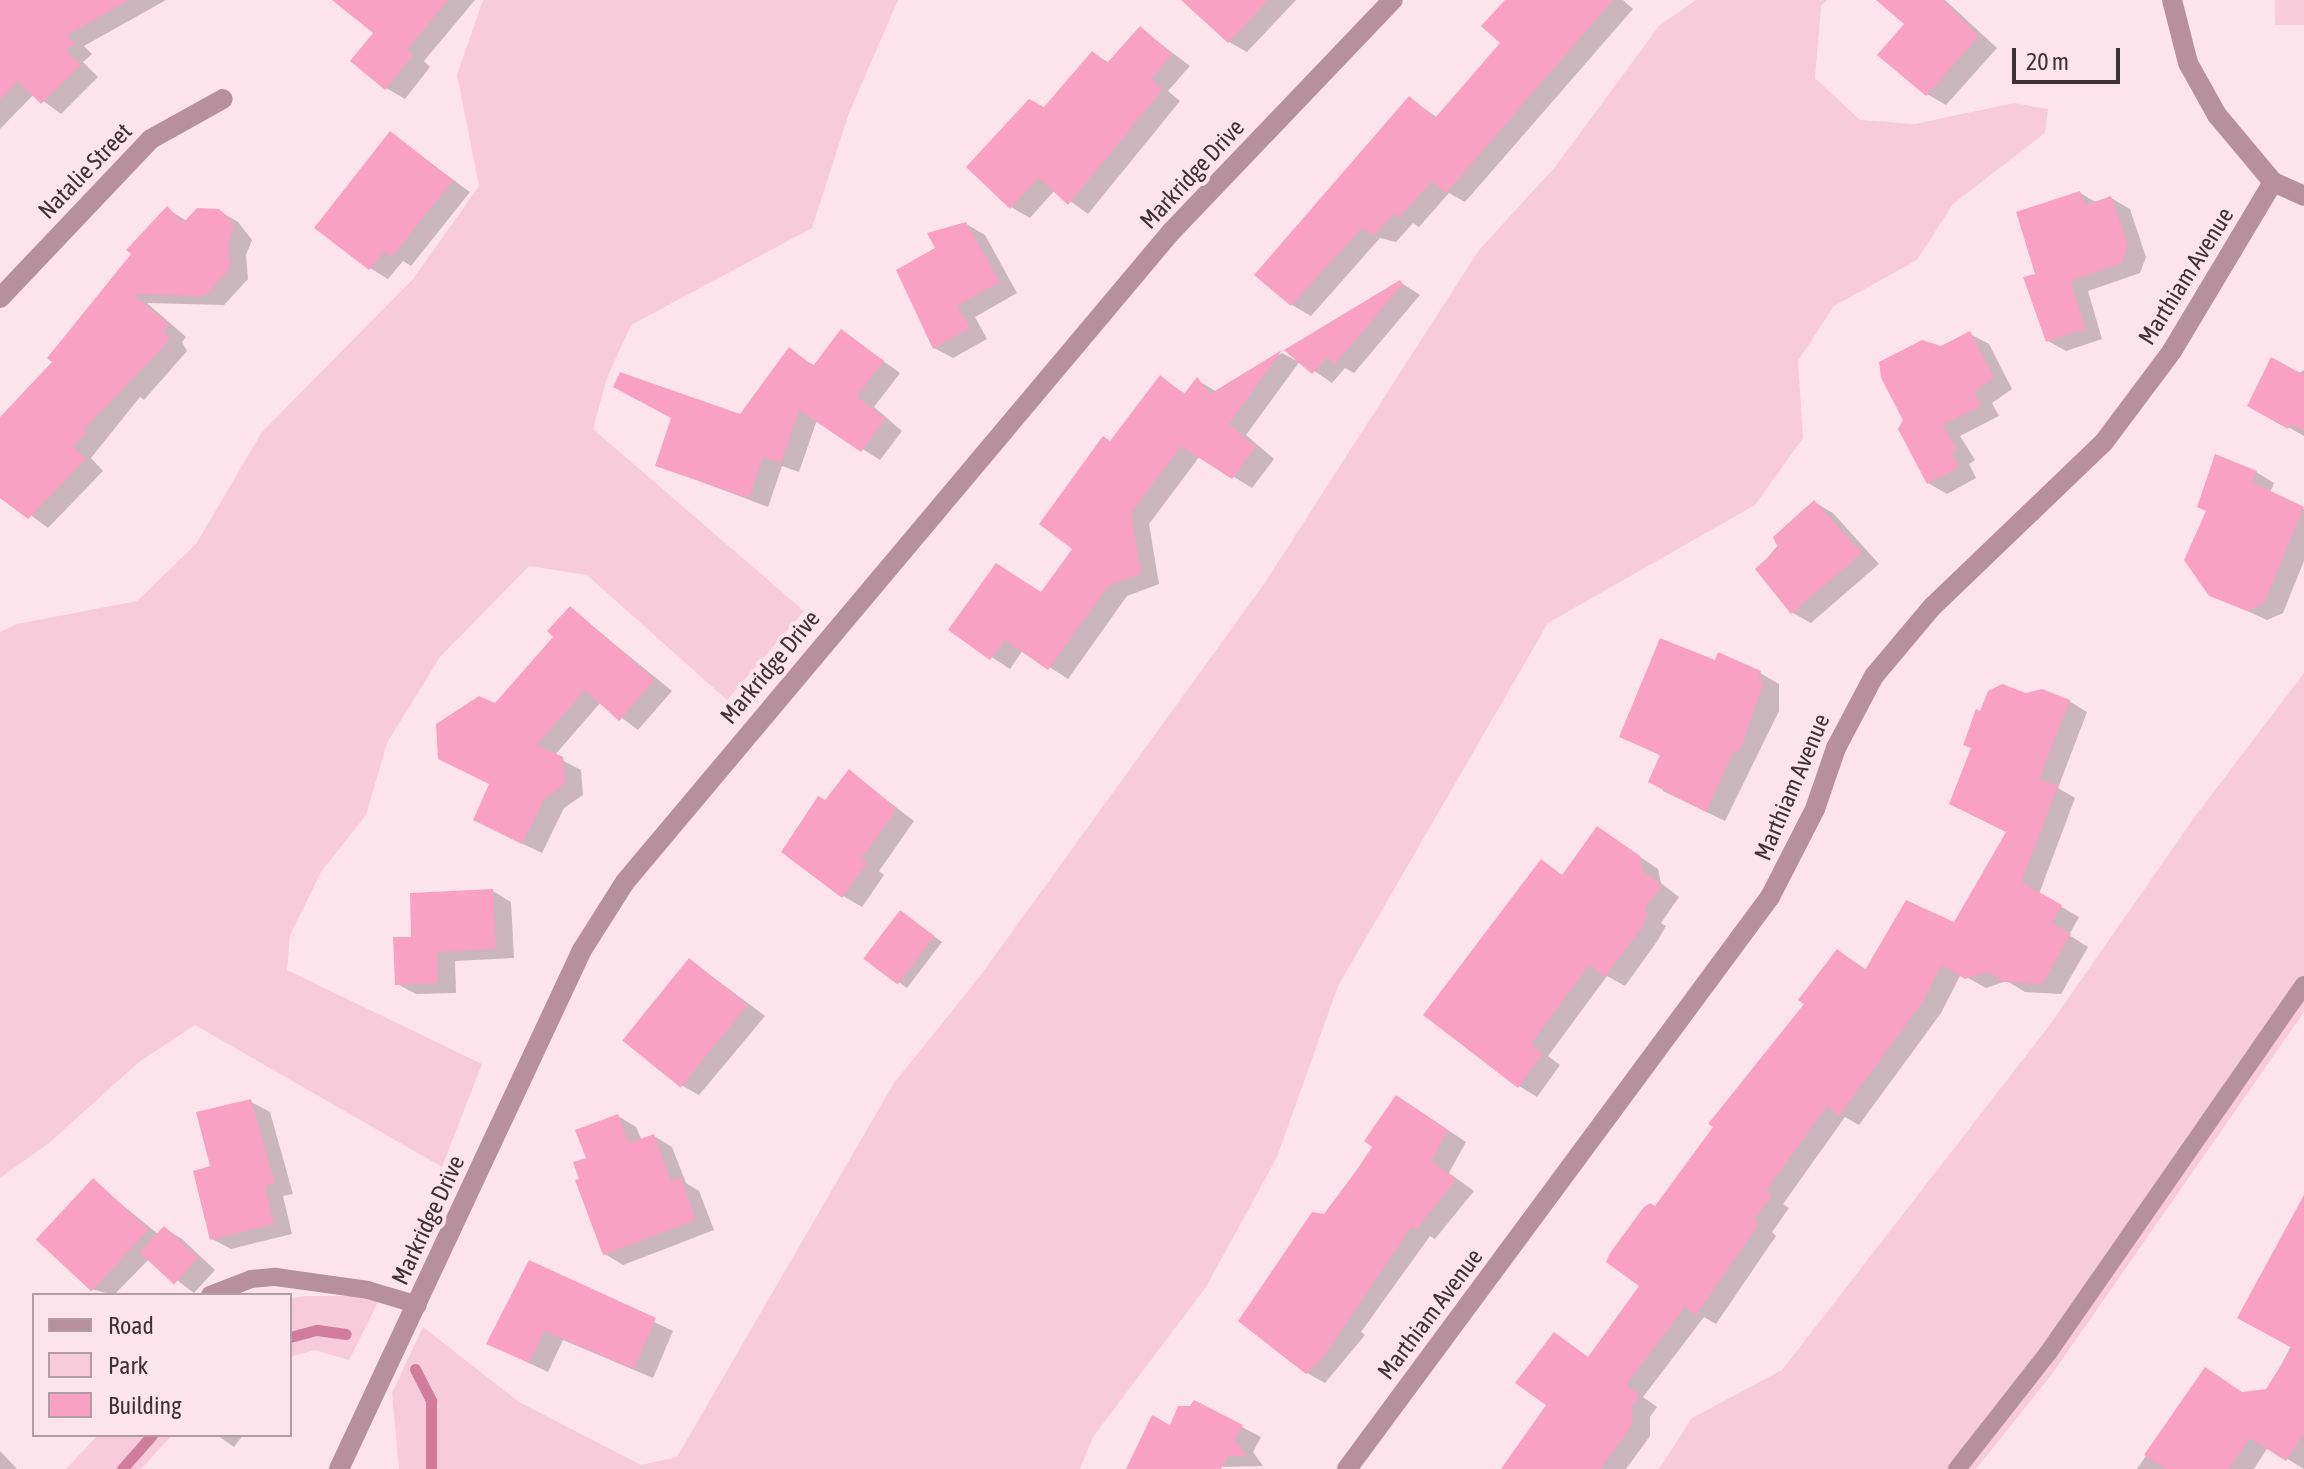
<!DOCTYPE html>
<html>
<head>
<meta charset="utf-8">
<style>
  body { margin:0 }
  #map { position:relative; width:2304px; height:1469px; overflow:hidden; background:#fde4ec; font-family:"Asap Condensed",sans-serif }
  div>[style] { position:absolute }
  .green>* { inset:0; background:#f8cbda; transform-origin:0 0 }
  .shadow>* { inset:0; background:#0003 }
  .stream>* { height:11px; margin:-5.5px; padding:0 5.5px; transform-origin:5.5px; border-radius:5.5px; background:#d07d9c }
  .building>* { inset:0; background:#f9a1c2; transform-origin:0 0 }
  .service>* { height:18px; margin:-9px; padding:0 9px; transform-origin:9px; border-radius:9px; background:#b7909e }
  .minor>* { height:20px; margin:-10px; padding:0 10px; transform-origin:10px; border-radius:10px; background:#b7909e }
  span { translate:-50% -50%; white-space:nowrap; text-align:center; line-height:1.15; -webkit-text-stroke:8px #fde4ec; paint-order:stroke }
  .street-label { font-size:24px; color:#3f3035 }
  .legend { position:absolute; left:32px; top:1293px; width:260px; height:144px; box-sizing:border-box; background:#fde4ec; border:2px solid #b19ca3; margin:0; padding:10px 14px; list-style:none; font-size:24px; color:#3f3035 }
  .legend li { display:flex; align-items:center; gap:16px; height:40px }
  .legend b { width:40px; border:2px solid #b19ca3 }
  .scale { position:absolute; left:2012px; top:48px; width:108px; height:36px; box-sizing:border-box; border:4px solid #3f3035; border-top:0; padding-left:10px; font-size:24px; line-height:28px; white-space:nowrap; color:#3f3035; -webkit-text-stroke:6px #fde4ec; paint-order:stroke }
</style>
</head>
<body>
<div id="map">
  <div class="green">
    <i style="clip-path:polygon(483px 0,898px 0,849px 113px,812px 228px,631px 325px,607px 378px,593px 429px,804px 611px,727px 700px,587px 575px,529px 566px,440px 657px,387px 743px,366px 815px,321px 872px,290px 935px,287px 970px,482px 1064px,442px 1167px,195px 1025px,139px 1062px,49px 1143px,0 1178px,0 632px,17px 624px,137px 601px,196px 544px,262px 432px,413px 279px,479px 186px,457px 75px)"></i>
    <i style="clip-path:polygon(1696px 0,1827px 0,1821px 6px,1815px 78px,1860px 120px,1915px 124px,2014px 103px,2048px 109px,2045px 133px,1953px 204px,1917px 260px,1834px 306px,1798px 361px,1803px 438px,1755px 505px,1548px 623px,1338px 986px,1277px 1157px,1206px 1287px,1093px 1437px,1080px 1469px,399px 1469px,392px 1393px,423px 1327px,519px 1402px,641px 1465px,677px 1457px,894px 1083px,980px 976px,1264px 584px,1479px 250px,1555px 167px,1659px 26px)"></i>
    <i style="left:2275px;top:0;width:29px;height:25px"></i>
    <i style="clip-path:polygon(2304px 673px,2304px 1012px,2052px 1374px,1976px 1469px,1659px 1469px,1692px 1418px,1782px 1370px,2049px 1026px,2196px 815px)"></i>
    <i style="clip-path:polygon(304px 1296px,381px 1296px,349px 1360px,315px 1350px,290px 1357px,290px 1299px)"></i>
    <i style="clip-path:polygon(98px 1435px,172px 1435px,141px 1469px,66px 1469px)"></i>
  </div>
  <div class="shadow">
    <i style="clip-path:polygon(0 0,166px 0,84px 46px,92px 54px,83px 62px,98px 77px,61px 114px,34px 94px,0 129px)"></i>
    <i style="clip-path:polygon(335px 0,475px 0,424px 61px,430px 67px,405px 99px,386px 88px,375px 33px)"></i>
    <i style="clip-path:polygon(1190px 0,1296px 0,1247px 52px,1229px 42px)"></i>
    <i style="clip-path:polygon(1507px 0,1623px 0,1633px 9px,1465px 202px,1449px 193px,1419px 227px,1413px 223px,1396px 242px,1380px 238px,1311px 316px,1292px 305px,1257px 274px,1409px 98px,1438px 118px,1502px 43px)"></i>
    <i style="clip-path:polygon(1906px 0,1945px 0,1997px 48px,1946px 105px,1927px 94px,1907px 24px)"></i>
    <i style="clip-path:polygon(1140px 28px,1190px 66px,1168px 91px,1180px 101px,1088px 214px,1055px 190px,1030px 218px,1011px 207px,1045px 110px,1092px 53px,1110px 63px)"></i>
    <i style="clip-path:polygon(391px 134px,470px 192px,411px 266px,403px 261px,388px 279px,370px 268px)"></i>
    <i style="clip-path:polygon(2080px 193px,2097px 203px,2111px 198px,2130px 209px,2146px 257px,2140px 273px,2088px 291px,2102px 339px,2066px 351px,2048px 341px,2037px 275px)"></i>
    <i style="clip-path:polygon(167px 209px,187px 221px,219px 211px,238px 222px,252px 240px,246px 255px,248px 279px,224px 305px,147px 303px,186px 337px,182px 342px,187px 351px,144px 400px,140px 397px,91px 458px,103px 471px,48px 528px,0 492px,0 420px,55px 362px)"></i>
    <i style="clip-path:polygon(966px 224px,985px 235px,1017px 293px,975px 317px,987px 339px,953px 358px,934px 348px,938px 249px)"></i>
    <i style="clip-path:polygon(1400px 282px,1420px 295px,1354px 373px,1345px 368px,1332px 383px,1300px 361px,1246px 435px,1274px 459px,1252px 488px,1200px 456px,1149px 524px,1159px 584px,1127px 596px,1068px 679px,1023px 650px,1010px 669px,950px 630px,1043px 594px,1075px 548px,1112px 443px,1160px 378px,1186px 394px,1197px 380px,1217px 392px,1282px 353px,1297px 361px)"></i>
    <i style="clip-path:polygon(841px 331px,900px 373px,874px 407px,902px 431px,880px 460px,817px 420px,799px 472px,782px 466px,768px 507px,657px 465px,741px 416px,789px 350px,815px 366px)"></i>
    <i style="clip-path:polygon(1970px 334px,1989px 344px,2012px 389px,1992px 403px,1999px 416px,1960px 436px,1975px 460px,1969px 464px,1976px 478px,1947px 494px,1928px 483px,1941px 348px)"></i>
    <i style="clip-path:polygon(2304px 370px,2304px 436px,2250px 405px)"></i>
    <i style="clip-path:polygon(2256px 472px,2274px 483px,2270px 493px,2304px 509px,2304px 561px,2283px 613px,2267px 620px,2210px 594px,2208px 511px)"></i>
    <i style="clip-path:polygon(1814px 502px,1833px 513px,1879px 564px,1811px 623px,1793px 613px,1758px 569px)"></i>
    <i style="clip-path:polygon(570px 608px,672px 691px,638px 730px,601px 702px,554px 756px,581px 770px,583px 795px,564px 808px,542px 853px,494px 830px,495px 705px,556px 636px)"></i>
    <i style="clip-path:polygon(1760px 673px,1779px 684px,1779px 711px,1725px 821px,1663px 791px,1662px 756px,1621px 736px)"></i>
    <i style="clip-path:polygon(2025px 695px,2069px 701px,2087px 712px,2058px 788px,2075px 798px,2039px 894px,2079px 917px,2069px 935px,2088px 947px,2061px 994px,2025px 992px,2007px 981px,1986px 988px,1961px 974px,1941px 1013px,1859px 1125px,1845px 1117px,1783px 1204px,1789px 1208px,1772px 1232px,1776px 1236px,1716px 1324px,1704px 1317px,1643px 1397px,1657px 1407px,1650px 1417px,1650px 1436px,1626px 1469px,1514px 1469px,1548px 1405px,1554px 1335px,1589px 1358px,1642px 1286px,1656px 1208px,1807px 1004px,1838px 951px,1867px 970px,1955px 924px,2008px 832px)"></i>
    <i style="clip-path:polygon(849px 771px,914px 821px,879px 871px,884px 875px,862px 907px,843px 896px,825px 802px)"></i>
    <i style="clip-path:polygon(1598px 829px,1658px 869px,1661px 883px,1679px 897px,1661px 923px,1666px 926px,1658px 940px,1625px 986px,1607px 976px,1548px 1056px,1560px 1065px,1537px 1097px,1519px 1086px,1541px 862px,1564px 876px)"></i>
    <i style="clip-path:polygon(493px 891px,511px 902px,514px 958px,455px 961px,456px 993px,416px 994px,397px 984px,413px 939px)"></i>
    <i style="clip-path:polygon(909px 918px,942px 942px,907px 988px,866px 958px)"></i>
    <i style="clip-path:polygon(690px 960px,765px 1016px,699px 1095px,681px 1085px,663px 994px)"></i>
    <i style="clip-path:polygon(251px 1102px,270px 1112px,293px 1194px,283px 1196px,292px 1234px,231px 1249px,212px 1239px,212px 1168px)"></i>
    <i style="clip-path:polygon(1415px 1108px,1466px 1142px,1449px 1173px,1474px 1191px,1435px 1239px,1430px 1236px,1361px 1332px,1365px 1335px,1325px 1383px,1307px 1373px,1325px 1217px,1375px 1147px)"></i>
    <i style="clip-path:polygon(618px 1116px,636px 1127px,642px 1141px,654px 1136px,672px 1147px,686px 1183px,699px 1191px,714px 1230px,623px 1265px,605px 1254px,582px 1180px,589px 1159px)"></i>
    <i style="clip-path:polygon(93px 1181px,158px 1234px,164px 1228px,182px 1239px,215px 1270px,194px 1293px,149px 1259px,114px 1295px,91px 1289px,39px 1240px)"></i>
    <i style="clip-path:polygon(2304px 1254px,2304px 1469px,2268px 1447px,2254px 1469px,2137px 1469px,2205px 1370px,2244px 1394px,2268px 1390px,2291px 1346px)"></i>
    <i style="clip-path:polygon(530px 1263px,673px 1331px,653px 1378px,563px 1340px,548px 1372px,489px 1344px)"></i>
    <i style="clip-path:polygon(1194px 1402px,1261px 1437px,1253px 1452px,1263px 1466px,1127px 1469px)"></i>
    <i style="clip-path:polygon(217px 1435px,243px 1435px,234px 1447px)"></i>
    <i style="clip-path:polygon(0 1451px,17px 1469px,0 1469px)"></i>
  </div>
  <div class="stream">
    <i style="left:290px;top:1337px;width:28px;rotate:-15deg"></i>
    <i style="left:317px;top:1330px;width:29px;rotate:8deg"></i>
    <i style="left:415px;top:1369px;width:36px;rotate:63deg"></i>
    <i style="left:431px;top:1401px;width:68px;rotate:90deg"></i>
    <i style="left:122px;top:1469px;width:45px;rotate:-48.6deg"></i>
  </div>
  <div class="building">
    <i style="clip-path:polygon(0 0,129px 0,67px 35px,75px 43px,66px 51px,81px 65px,41px 104px,18px 81px,0 100px)"></i>
    <i style="clip-path:polygon(332px 0,448px 0,407px 50px,413px 55px,385px 90px,350px 61px,373px 33px)"></i>
    <i style="clip-path:polygon(1181px 0,1268px 0,1228px 43px)"></i>
    <i style="clip-path:polygon(1505px 0,1613px 0,1446px 193px,1432px 181px,1399px 218px,1395px 213px,1377px 232px,1371px 235px,1362px 228px,1291px 306px,1254px 275px,1409px 96px,1435px 118px,1500px 43px,1481px 26px)"></i>
    <i style="clip-path:polygon(1876px 0,1943px 0,1979px 36px,1926px 96px,1877px 55px,1904px 24px)"></i>
    <i style="clip-path:polygon(1140px 26px,1172px 54px,1151px 79px,1163px 89px,1068px 205px,1039px 178px,1010px 209px,966px 167px,1029px 99px,1044px 107px,1092px 51px,1107px 63px)"></i>
    <i style="clip-path:polygon(390px 131px,453px 180px,392px 257px,384px 251px,369px 270px,314px 228px)"></i>
    <i style="clip-path:polygon(2080px 191px,2085px 205px,2111px 196px,2128px 245px,2122px 263px,2071px 281px,2085px 329px,2046px 342px,2023px 277px,2035px 274px,2016px 212px)"></i>
    <i style="clip-path:polygon(167px 206px,183px 223px,197px 208px,219px 209px,229px 218px,234px 228px,228px 244px,230px 268px,205px 296px,133px 294px,169px 325px,164px 331px,170px 340px,84px 429px,87px 432px,73px 447px,86px 459px,28px 519px,0 498px,0 417px,52px 362px,47px 358px,131px 254px,126px 250px)"></i>
    <i style="clip-path:polygon(966px 222px,1000px 282px,957px 306px,970px 328px,933px 349px,896px 270px,935px 248px,927px 233px)"></i>
    <i style="clip-path:polygon(1400px 280px,1403px 284px,1335px 364px,1327px 357px,1312px 374px,1284px 350px)"></i>
    <i style="clip-path:polygon(841px 329px,884px 361px,857px 396px,885px 419px,861px 452px,799px 410px,781px 463px,763px 457px,749px 498px,655px 466px,671px 418px,613px 387px,620px 372px,740px 414px,789px 347px,813px 366px)"></i>
    <i style="clip-path:polygon(1970px 331px,1994px 378px,1974px 392px,1981px 406px,1942px 425px,1957px 449px,1952px 453px,1959px 468px,1927px 484px,1898px 429px,1903px 420px,1881px 378px,1879px 362px,1922px 340px,1941px 346px)"></i>
    <i style="clip-path:polygon(1282px 350px,1229px 424px,1256px 447px,1232px 479px,1181px 446px,1131px 513px,1141px 574px,1108px 586px,1048px 670px,1005px 640px,990px 660px,948px 630px,996px 563px,1041px 592px,1072px 549px,1039px 524px,1103px 436px,1110px 441px,1160px 375px,1184px 394px,1197px 377px,1210px 394px)"></i>
    <i style="clip-path:polygon(2271px 357px,2304px 375px,2304px 431px,2291px 424px,2288px 429px,2247px 406px)"></i>
    <i style="clip-path:polygon(2215px 454px,2257px 471px,2252px 482px,2304px 507px,2264px 603px,2247px 611px,2209px 596px,2184px 560px,2206px 511px,2197px 507px)"></i>
    <i style="clip-path:polygon(1814px 500px,1862px 553px,1791px 614px,1755px 569px,1778px 548px,1773px 537px)"></i>
    <i style="clip-path:polygon(570px 606px,655px 680px,619px 721px,585px 690px,536px 745px,563px 757px,565px 784px,545px 798px,522px 844px,473px 820px,489px 784px,438px 759px,436px 724px,479px 696px,495px 703px,553px 637px,547px 631px)"></i>
    <i style="clip-path:polygon(1660px 638px,1715px 660px,1718px 652px,1761px 671px,1758px 679px,1764px 682px,1740px 750px,1733px 752px,1706px 812px,1648px 782px,1660px 755px,1619px 737px)"></i>
    <i style="clip-path:polygon(2002px 684px,2026px 693px,2042px 689px,2070px 700px,2039px 779px,2058px 786px,2021px 882px,2062px 905px,2052px 923px,2071px 934px,2042px 984px,2005px 982px,1987px 972px,1965px 979px,1942px 965px,1922px 1003px,1839px 1116px,1827px 1106px,1766px 1191px,1772px 1196px,1754px 1220px,1759px 1224px,1696px 1315px,1685px 1307px,1626px 1385px,1640px 1395px,1632px 1406px,1632px 1425px,1600px 1469px,1501px 1469px,1546px 1405px,1515px 1383px,1554px 1332px,1588px 1357px,1639px 1286px,1606px 1262px,1610px 1253px,1643px 1208px,1650px 1203px,1655px 1206px,1713px 1127px,1708px 1124px,1804px 1004px,1798px 1000px,1837px 949px,1865px 970px,1906px 900px,1954px 922px,2006px 832px,1949px 804px,1971px 748px,1963px 745px,1976px 709px,1980px 711px,1988px 691px)"></i>
    <i style="clip-path:polygon(849px 769px,897px 809px,861px 859px,867px 863px,842px 898px,781px 852px,818px 796px,825px 800px)"></i>
    <i style="clip-path:polygon(1597px 826px,1640px 856px,1642px 871px,1662px 885px,1644px 910px,1649px 913px,1640px 930px,1605px 977px,1589px 965px,1531px 1044px,1543px 1053px,1518px 1088px,1423px 1015px,1541px 859px,1562px 875px)"></i>
    <i style="clip-path:polygon(493px 889px,496px 949px,437px 952px,438px 983px,395px 985px,393px 937px,411px 937px,410px 893px)"></i>
    <i style="left:900px;top:910px;width:43px;height:61px;rotate:37deg"></i>
    <i style="left:689px;top:958px;width:75px;height:106px;rotate:39deg"></i>
    <i style="clip-path:polygon(1396px 1095px,1448px 1130px,1431px 1161px,1456px 1179px,1416px 1230px,1411px 1227px,1322px 1359px,1306px 1374px,1238px 1321px,1312px 1212px,1324px 1214px,1356px 1171px,1372px 1147px,1364px 1141px)"></i>
    <i style="clip-path:polygon(251px 1099px,275px 1184px,265px 1186px,274px 1224px,210px 1240px,193px 1171px,210px 1166px,196px 1112px)"></i>
    <i style="clip-path:polygon(618px 1114px,629px 1143px,654px 1134px,671px 1181px,681px 1178px,696px 1220px,603px 1255px,575px 1180px,579px 1179px,573px 1162px,586px 1158px,575px 1130px)"></i>
    <i style="left:93px;top:1178px;width:76px;height:84px;rotate:43deg"></i>
    <i style="clip-path:polygon(2304px 1195px,2304px 1434px,2286px 1461px,2250px 1438px,2229px 1469px,2166px 1469px,2144px 1455px,2205px 1367px,2242px 1392px,2266px 1389px,2292px 1348px,2237px 1318px)"></i>
    <i style="left:164px;top:1226px;width:47px;height:36px;rotate:43deg"></i>
    <i style="clip-path:polygon(529px 1260px,656px 1318px,634px 1369px,544px 1331px,529px 1363px,486px 1344px)"></i>
    <i style="clip-path:polygon(1194px 1400px,1243px 1425px,1235px 1440px,1247px 1456px,1228px 1456px,1221px 1469px,1126px 1469px,1152px 1415px,1170px 1425px,1178px 1406px,1190px 1406px)"></i>
  </div>
  <div class="service">
    <i style="left:210px;top:1295px;width:44px;rotate:-21.3deg"></i>
    <i style="left:251px;top:1279px;width:25px;rotate:-5deg"></i>
    <i style="left:276px;top:1277px;width:93px;rotate:8deg"></i>
    <i style="left:368px;top:1290px;width:52px;rotate:16.7deg"></i>
    <i style="left:1957px;top:1469px;width:147px;rotate:-51.9deg"></i>
    <i style="left:2048px;top:1353px;width:448px;rotate:-55.2deg"></i>
  </div>
  <div class="minor">
    <i style="left:2172px;top:0;width:65px;rotate:75.7deg"></i>
    <i style="left:2188px;top:63px;width:60px;rotate:60.9deg"></i>
    <i style="left:2217px;top:115px;width:87px;rotate:50.1deg"></i>
    <i style="left:2273px;top:182px;width:34px;rotate:24deg"></i>
    <i style="left:0;top:298px;width:219px;rotate:-46.5deg"></i>
    <i style="left:151px;top:139px;width:82px;rotate:-29.1deg"></i>
    <i style="left:339px;top:1469px;width:573px;rotate:-64.91deg"></i>
    <i style="left:582px;top:950px;width:80px;rotate:-57.7deg"></i>
    <i style="left:625px;top:882px;width:849px;rotate:-49.97deg"></i>
    <i style="left:1171px;top:232px;width:321px;rotate:-46.3deg"></i>
    <i style="left:1347px;top:1469px;width:711px;rotate:-53.52deg"></i>
    <i style="left:1770px;top:897px;width:99px;rotate:-62.9deg"></i>
    <i style="left:1815px;top:809px;width:65px;rotate:-71deg"></i>
    <i style="left:1836px;top:748px;width:81px;rotate:-62.2deg"></i>
    <i style="left:1874px;top:676px;width:90px;rotate:-50deg"></i>
    <i style="left:1932px;top:607px;width:238px;rotate:-43.8deg"></i>
    <i style="left:2104px;top:442px;width:114px;rotate:-53.2deg"></i>
    <i style="left:2172px;top:351px;width:197px;rotate:-59.1deg"></i>
  </div>
  <div class="street-label">
    <span style="left:85px;top:171px;rotate:-46deg">Natalie Street</span>
    <span style="left:1192px;top:174px;rotate:-47deg">Markridge Drive</span>
    <span style="left:2186px;top:276px;rotate:-58deg">Marthiam Avenue</span>
    <span style="left:770px;top:667px;rotate:-50deg">Markridge Drive</span>
    <span style="left:1792px;top:787px;rotate:-67deg">Marthiam Avenue</span>
    <span style="left:428px;top:1220px;rotate:-65deg">Markridge Drive</span>
    <span style="left:1430px;top:1314px;rotate:-53deg">Marthiam Avenue</span>
  </div>
  <ul class="legend">
  <li><b style="height:10px;background:#b7909e"></b>Road</li>
  <li><b style="height:22px;background:#f8cbda"></b>Park</li>
  <li><b style="height:22px;background:#f9a1c2"></b>Building</li>
  </ul>
  <div class="scale">20 m</div>
</div>
</body>
</html>
